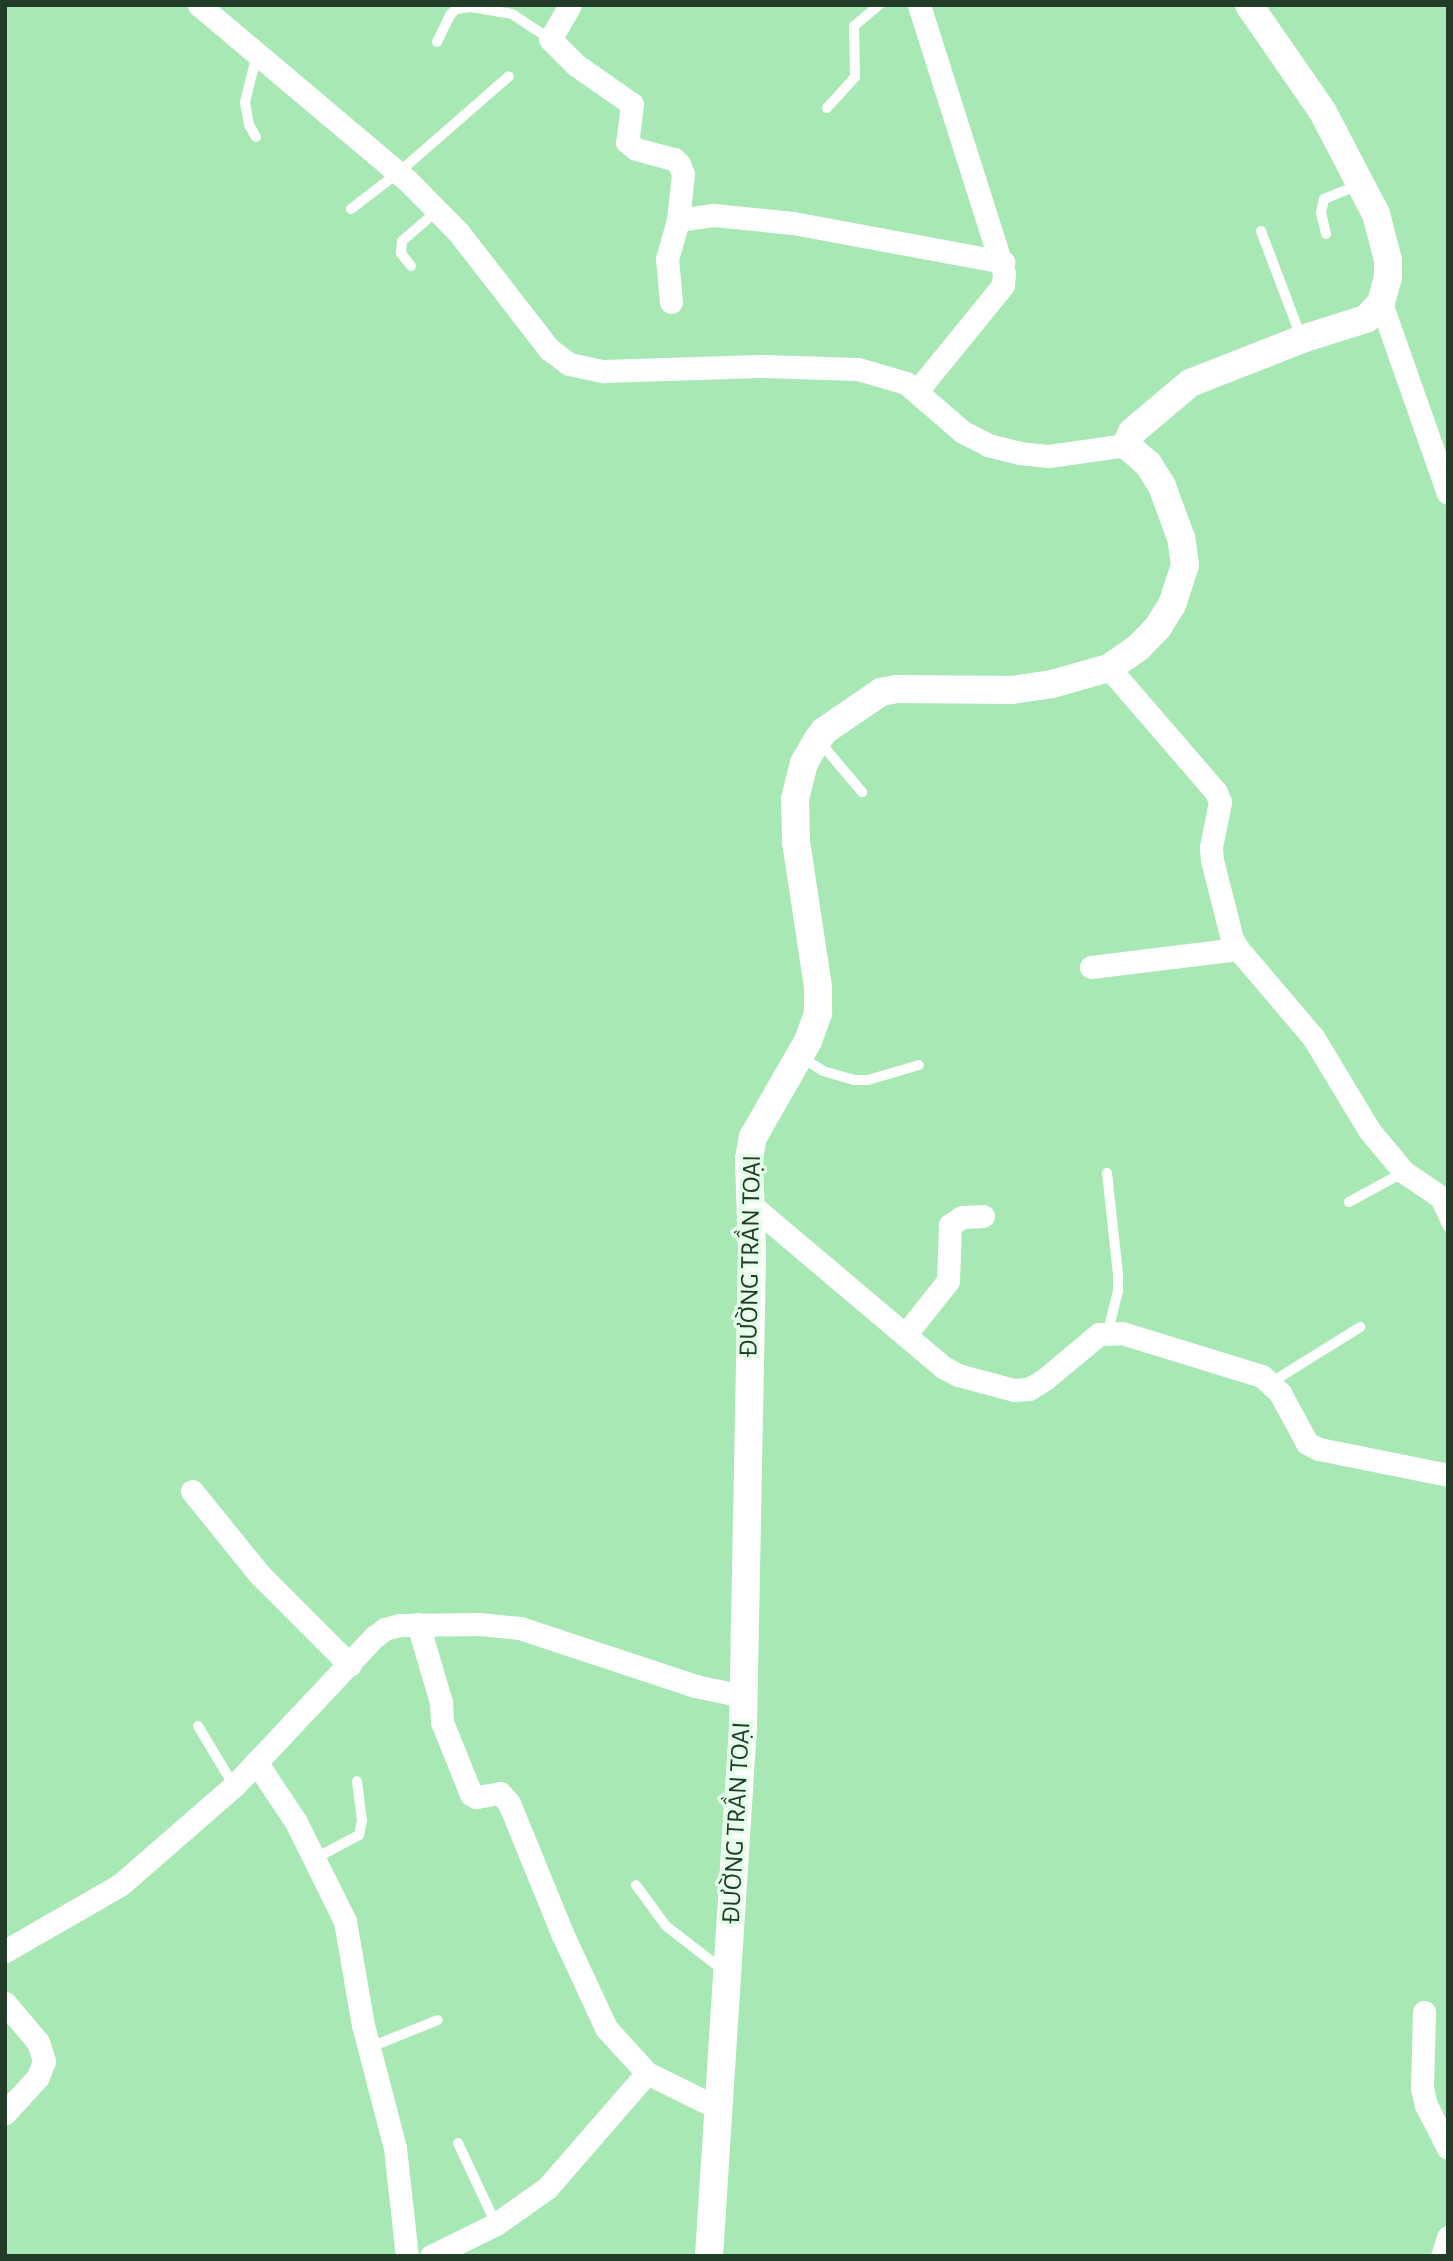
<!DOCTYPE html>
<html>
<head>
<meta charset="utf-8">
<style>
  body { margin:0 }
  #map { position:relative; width:1453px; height:2261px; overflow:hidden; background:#a7e8b5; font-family:"Alegreya Sans",sans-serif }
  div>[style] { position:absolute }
  .service>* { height:10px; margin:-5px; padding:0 5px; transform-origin:5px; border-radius:5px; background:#fff }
  .minor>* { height:23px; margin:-11.5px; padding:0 11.5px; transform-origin:11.5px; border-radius:11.5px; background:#fff }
  .tertiary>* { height:28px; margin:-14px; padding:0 14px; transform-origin:14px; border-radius:14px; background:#fff }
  span { translate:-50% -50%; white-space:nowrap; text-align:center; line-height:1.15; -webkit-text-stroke:7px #e5fee9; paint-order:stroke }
  .street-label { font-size:26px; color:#223c28 }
  .frame { position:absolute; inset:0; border:7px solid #223c28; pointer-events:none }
</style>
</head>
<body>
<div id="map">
  <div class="service">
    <i style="left:437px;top:42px;width:30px;rotate:-64deg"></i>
    <i style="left:450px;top:15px;width:8px;rotate:-45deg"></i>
    <i style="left:456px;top:9px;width:15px;rotate:-8deg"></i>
    <i style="left:471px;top:7px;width:42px;rotate:9.7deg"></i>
    <i style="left:512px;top:14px;width:45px;rotate:33.3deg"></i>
    <i style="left:827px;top:108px;width:42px;rotate:-47.9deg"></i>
    <i style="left:855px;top:77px;width:51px;rotate:-91.1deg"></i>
    <i style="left:854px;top:26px;width:33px;rotate:-40deg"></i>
    <i style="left:256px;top:137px;width:14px;rotate:-120deg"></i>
    <i style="left:249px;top:125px;width:23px;rotate:-100deg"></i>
    <i style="left:245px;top:102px;width:49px;rotate:-76deg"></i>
    <i style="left:351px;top:209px;width:59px;rotate:-37.5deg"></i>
    <i style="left:398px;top:173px;width:147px;rotate:-41.1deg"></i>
    <i style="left:1261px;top:231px;width:113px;rotate:69.3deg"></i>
    <i style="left:1326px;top:234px;width:22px;rotate:-103deg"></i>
    <i style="left:1321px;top:213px;width:14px;rotate:-78deg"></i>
    <i style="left:1324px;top:199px;width:37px;rotate:-22deg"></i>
    <i style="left:411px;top:266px;width:16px;rotate:-128deg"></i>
    <i style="left:401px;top:253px;width:12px;rotate:-85deg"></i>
    <i style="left:402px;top:241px;width:46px;rotate:-40.6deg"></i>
    <i style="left:819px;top:741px;width:67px;rotate:49.9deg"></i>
    <i style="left:801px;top:1057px;width:26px;rotate:32deg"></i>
    <i style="left:823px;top:1071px;width:32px;rotate:16deg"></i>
    <i style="left:854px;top:1080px;width:14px"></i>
    <i style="left:868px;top:1080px;width:53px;rotate:-16.4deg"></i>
    <i style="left:1107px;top:1173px;width:103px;rotate:83.8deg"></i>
    <i style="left:1118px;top:1275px;width:16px;rotate:90deg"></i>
    <i style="left:1118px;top:1291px;width:41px;rotate:104deg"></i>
    <i style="left:1434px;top:1197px;width:33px;rotate:65deg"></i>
    <i style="left:1349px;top:1202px;width:63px;rotate:-28.6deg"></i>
    <i style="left:1272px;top:1382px;width:104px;rotate:-32deg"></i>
    <i style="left:198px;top:1726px;width:70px;rotate:59deg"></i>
    <i style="left:314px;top:1859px;width:51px;rotate:-28.1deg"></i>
    <i style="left:359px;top:1835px;width:14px;rotate:-78deg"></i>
    <i style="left:362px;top:1821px;width:40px;rotate:-97.1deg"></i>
    <i style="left:636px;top:1885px;width:51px;rotate:53.8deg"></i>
    <i style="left:666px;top:1926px;width:72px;rotate:37.7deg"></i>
    <i style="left:368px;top:2048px;width:75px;rotate:-21.8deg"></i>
    <i style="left:458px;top:2143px;width:89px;rotate:64.9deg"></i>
  </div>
  <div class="minor">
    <i style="left:199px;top:5px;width:272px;rotate:40.1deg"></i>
    <i style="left:407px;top:180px;width:74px;rotate:45.5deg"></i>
    <i style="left:459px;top:233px;width:147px;rotate:52.2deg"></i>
    <i style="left:549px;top:349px;width:25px;rotate:37deg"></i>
    <i style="left:569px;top:364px;width:35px;rotate:12deg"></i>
    <i style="left:603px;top:371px;width:157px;rotate:-1.8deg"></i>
    <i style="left:760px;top:366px;width:98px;rotate:1.8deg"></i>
    <i style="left:858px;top:369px;width:50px;rotate:16.3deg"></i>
    <i style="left:906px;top:383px;width:75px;rotate:40.7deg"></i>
    <i style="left:963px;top:432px;width:28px;rotate:27deg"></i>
    <i style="left:988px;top:445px;width:32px;rotate:14deg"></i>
    <i style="left:1019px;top:453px;width:30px;rotate:6deg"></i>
    <i style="left:1049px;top:456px;width:78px;rotate:-8.1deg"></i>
    <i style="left:570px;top:5px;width:39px;rotate:120deg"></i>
    <i style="left:550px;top:39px;width:37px;rotate:45deg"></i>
    <i style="left:576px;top:65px;width:68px;rotate:34.9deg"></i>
    <i style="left:632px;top:104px;width:38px;rotate:97deg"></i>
    <i style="left:627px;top:142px;width:11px;rotate:38deg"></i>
    <i style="left:636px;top:149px;width:39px;rotate:15deg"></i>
    <i style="left:674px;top:159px;width:7px;rotate:45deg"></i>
    <i style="left:679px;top:164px;width:11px;rotate:68deg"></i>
    <i style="left:683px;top:174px;width:46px;rotate:96.2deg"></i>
    <i style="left:678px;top:220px;width:36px;rotate:-8deg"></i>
    <i style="left:714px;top:215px;width:79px;rotate:5.8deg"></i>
    <i style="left:793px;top:223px;width:214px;rotate:10.5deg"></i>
    <i style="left:671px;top:302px;width:43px;rotate:-95.3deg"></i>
    <i style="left:667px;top:259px;width:41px;rotate:-74.2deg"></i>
    <i style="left:1381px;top:303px;width:201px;rotate:70.6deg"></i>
    <i style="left:917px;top:391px;width:136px;rotate:-50.9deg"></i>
    <i style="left:1003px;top:285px;width:12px;rotate:-85deg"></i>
    <i style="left:1004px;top:273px;width:281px;rotate:-107.6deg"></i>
    <i style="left:1109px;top:668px;width:164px;rotate:49.2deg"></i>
    <i style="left:1216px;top:792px;width:11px;rotate:68deg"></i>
    <i style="left:1220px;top:802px;width:46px;rotate:101.3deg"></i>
    <i style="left:1211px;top:847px;width:13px;rotate:86deg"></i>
    <i style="left:1212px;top:860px;width:81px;rotate:75.8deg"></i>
    <i style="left:1232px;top:939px;width:12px;rotate:59deg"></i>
    <i style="left:1238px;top:949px;width:116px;rotate:49.6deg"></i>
    <i style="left:1313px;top:1037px;width:109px;rotate:58.9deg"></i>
    <i style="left:1369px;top:1130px;width:55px;rotate:50.2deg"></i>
    <i style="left:1404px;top:1172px;width:53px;rotate:34.3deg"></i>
    <i style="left:1091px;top:967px;width:148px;rotate:-7deg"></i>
    <i style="left:750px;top:1204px;width:253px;rotate:40.2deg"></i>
    <i style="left:943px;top:1367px;width:17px;rotate:28deg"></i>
    <i style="left:958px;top:1375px;width:58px;rotate:15deg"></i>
    <i style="left:1014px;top:1390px;width:15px;rotate:-4deg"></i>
    <i style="left:1029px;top:1389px;width:19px;rotate:-32deg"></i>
    <i style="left:1045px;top:1379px;width:70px;rotate:-39.8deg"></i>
    <i style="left:1099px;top:1334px;width:23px;rotate:-2deg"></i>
    <i style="left:1122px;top:1333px;width:146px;rotate:17.1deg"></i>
    <i style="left:1262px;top:1376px;width:25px;rotate:43deg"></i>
    <i style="left:1280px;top:1393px;width:57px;rotate:61.6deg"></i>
    <i style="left:1307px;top:1443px;width:13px;rotate:27deg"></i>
    <i style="left:1319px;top:1449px;width:132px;rotate:11.4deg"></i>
    <i style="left:905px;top:1335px;width:69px;rotate:-51.5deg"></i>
    <i style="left:948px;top:1281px;width:56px;rotate:-88deg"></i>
    <i style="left:950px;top:1225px;width:14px;rotate:-34deg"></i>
    <i style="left:962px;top:1217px;width:21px;rotate:-3deg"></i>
    <i style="left:192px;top:1491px;width:108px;rotate:51deg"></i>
    <i style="left:260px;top:1575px;width:127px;rotate:45deg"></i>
    <i style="left:418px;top:1624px;width:81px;rotate:73.6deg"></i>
    <i style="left:441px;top:1702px;width:20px;rotate:87deg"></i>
    <i style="left:442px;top:1722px;width:78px;rotate:68.1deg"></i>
    <i style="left:471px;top:1794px;width:6px;rotate:31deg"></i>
    <i style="left:476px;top:1797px;width:24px;rotate:-9deg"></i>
    <i style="left:500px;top:1793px;width:13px;rotate:48deg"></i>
    <i style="left:509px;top:1803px;width:140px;rotate:67.8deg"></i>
    <i style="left:562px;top:1933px;width:105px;rotate:65.1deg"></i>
    <i style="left:606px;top:2028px;width:61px;rotate:47.7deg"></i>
    <i style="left:647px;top:2073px;width:81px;rotate:26.3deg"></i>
    <i style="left:256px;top:1762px;width:72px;rotate:56.3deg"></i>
    <i style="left:296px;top:1822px;width:110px;rotate:63.7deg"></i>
    <i style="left:345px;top:1921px;width:106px;rotate:80.2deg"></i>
    <i style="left:363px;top:2025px;width:127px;rotate:75.4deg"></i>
    <i style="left:395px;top:2148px;width:109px;rotate:83.7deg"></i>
    <i style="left:5px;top:1951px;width:133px;rotate:-29.9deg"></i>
    <i style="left:120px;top:1885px;width:151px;rotate:-41deg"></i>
    <i style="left:234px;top:1786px;width:204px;rotate:-46.8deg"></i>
    <i style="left:374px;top:1637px;width:14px;rotate:-36deg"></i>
    <i style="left:385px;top:1629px;width:16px;rotate:-15deg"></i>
    <i style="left:400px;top:1625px;width:79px;rotate:-0.7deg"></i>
    <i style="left:479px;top:1624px;width:41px;rotate:5.6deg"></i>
    <i style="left:520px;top:1628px;width:184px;rotate:18.3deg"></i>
    <i style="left:695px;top:1686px;width:49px;rotate:11.8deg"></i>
    <i style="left:5px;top:2003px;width:51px;rotate:49.8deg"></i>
    <i style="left:38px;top:2042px;width:20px;rotate:72deg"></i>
    <i style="left:44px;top:2061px;width:17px;rotate:111deg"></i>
    <i style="left:38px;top:2077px;width:49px;rotate:132.5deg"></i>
    <i style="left:1424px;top:2012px;width:76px;rotate:91.5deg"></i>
    <i style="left:1422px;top:2088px;width:17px;rotate:77deg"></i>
    <i style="left:1426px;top:2105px;width:48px;rotate:62.9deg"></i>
    <i style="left:431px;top:2256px;width:72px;rotate:-26.2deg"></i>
    <i style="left:496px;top:2224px;width:62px;rotate:-35.2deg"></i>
    <i style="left:547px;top:2188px;width:152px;rotate:-49deg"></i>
    <i style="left:1442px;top:2256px;width:20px;rotate:-72deg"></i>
  </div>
  <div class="tertiary">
    <i style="left:709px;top:2256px;width:530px;rotate:-86.32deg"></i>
    <i style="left:743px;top:1727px;width:476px;rotate:-88.9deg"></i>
    <i style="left:752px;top:1251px;width:92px;rotate:-91.9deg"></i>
    <i style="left:749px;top:1159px;width:22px;rotate:-80deg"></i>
    <i style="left:753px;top:1137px;width:111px;rotate:-60.2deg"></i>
    <i style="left:808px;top:1041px;width:30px;rotate:-70deg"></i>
    <i style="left:818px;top:1013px;width:26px;rotate:-90deg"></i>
    <i style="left:818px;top:987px;width:147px;rotate:-98.6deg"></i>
    <i style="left:796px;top:842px;width:43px;rotate:-91.3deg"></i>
    <i style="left:795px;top:799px;width:37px;rotate:-76deg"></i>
    <i style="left:804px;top:763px;width:28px;rotate:-60deg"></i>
    <i style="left:818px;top:739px;width:10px;rotate:-53deg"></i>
    <i style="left:824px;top:731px;width:69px;rotate:-34.4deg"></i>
    <i style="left:881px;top:692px;width:16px;rotate:-11deg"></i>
    <i style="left:897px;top:689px;width:115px;rotate:0.5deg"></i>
    <i style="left:1012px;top:690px;width:40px;rotate:-8.5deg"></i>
    <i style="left:1052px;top:684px;width:59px;rotate:-15.7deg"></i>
    <i style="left:1109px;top:668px;width:35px;rotate:-35deg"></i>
    <i style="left:1138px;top:648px;width:29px;rotate:-46deg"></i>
    <i style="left:1158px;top:627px;width:26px;rotate:-58deg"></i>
    <i style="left:1172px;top:605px;width:42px;rotate:-72deg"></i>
    <i style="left:1185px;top:565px;width:27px;rotate:-98deg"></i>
    <i style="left:1181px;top:538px;width:55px;rotate:-110.1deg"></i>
    <i style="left:1162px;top:486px;width:26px;rotate:-122deg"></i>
    <i style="left:1148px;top:464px;width:29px;rotate:-139deg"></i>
    <i style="left:1126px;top:445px;width:14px;rotate:-65deg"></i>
    <i style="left:1132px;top:432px;width:76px;rotate:-40.2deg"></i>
    <i style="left:1190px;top:383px;width:120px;rotate:-21.4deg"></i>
    <i style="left:1302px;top:339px;width:67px;rotate:-17.4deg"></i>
    <i style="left:1366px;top:319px;width:22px;rotate:-47deg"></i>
    <i style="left:1381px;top:303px;width:27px;rotate:-75deg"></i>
    <i style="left:1388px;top:277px;width:17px;rotate:-90deg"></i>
    <i style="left:1388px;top:260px;width:48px;rotate:-104.6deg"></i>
    <i style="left:1376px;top:214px;width:115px;rotate:-117.5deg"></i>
    <i style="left:1323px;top:112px;width:130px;rotate:-124.7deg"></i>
  </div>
  <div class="street-label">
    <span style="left:751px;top:1256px;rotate:-89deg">ĐƯỜNG TRẦN TOẠI</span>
    <span style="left:737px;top:1823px;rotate:-87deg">ĐƯỜNG TRẦN TOẠI</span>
  </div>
  <div class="frame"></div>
</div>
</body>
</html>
